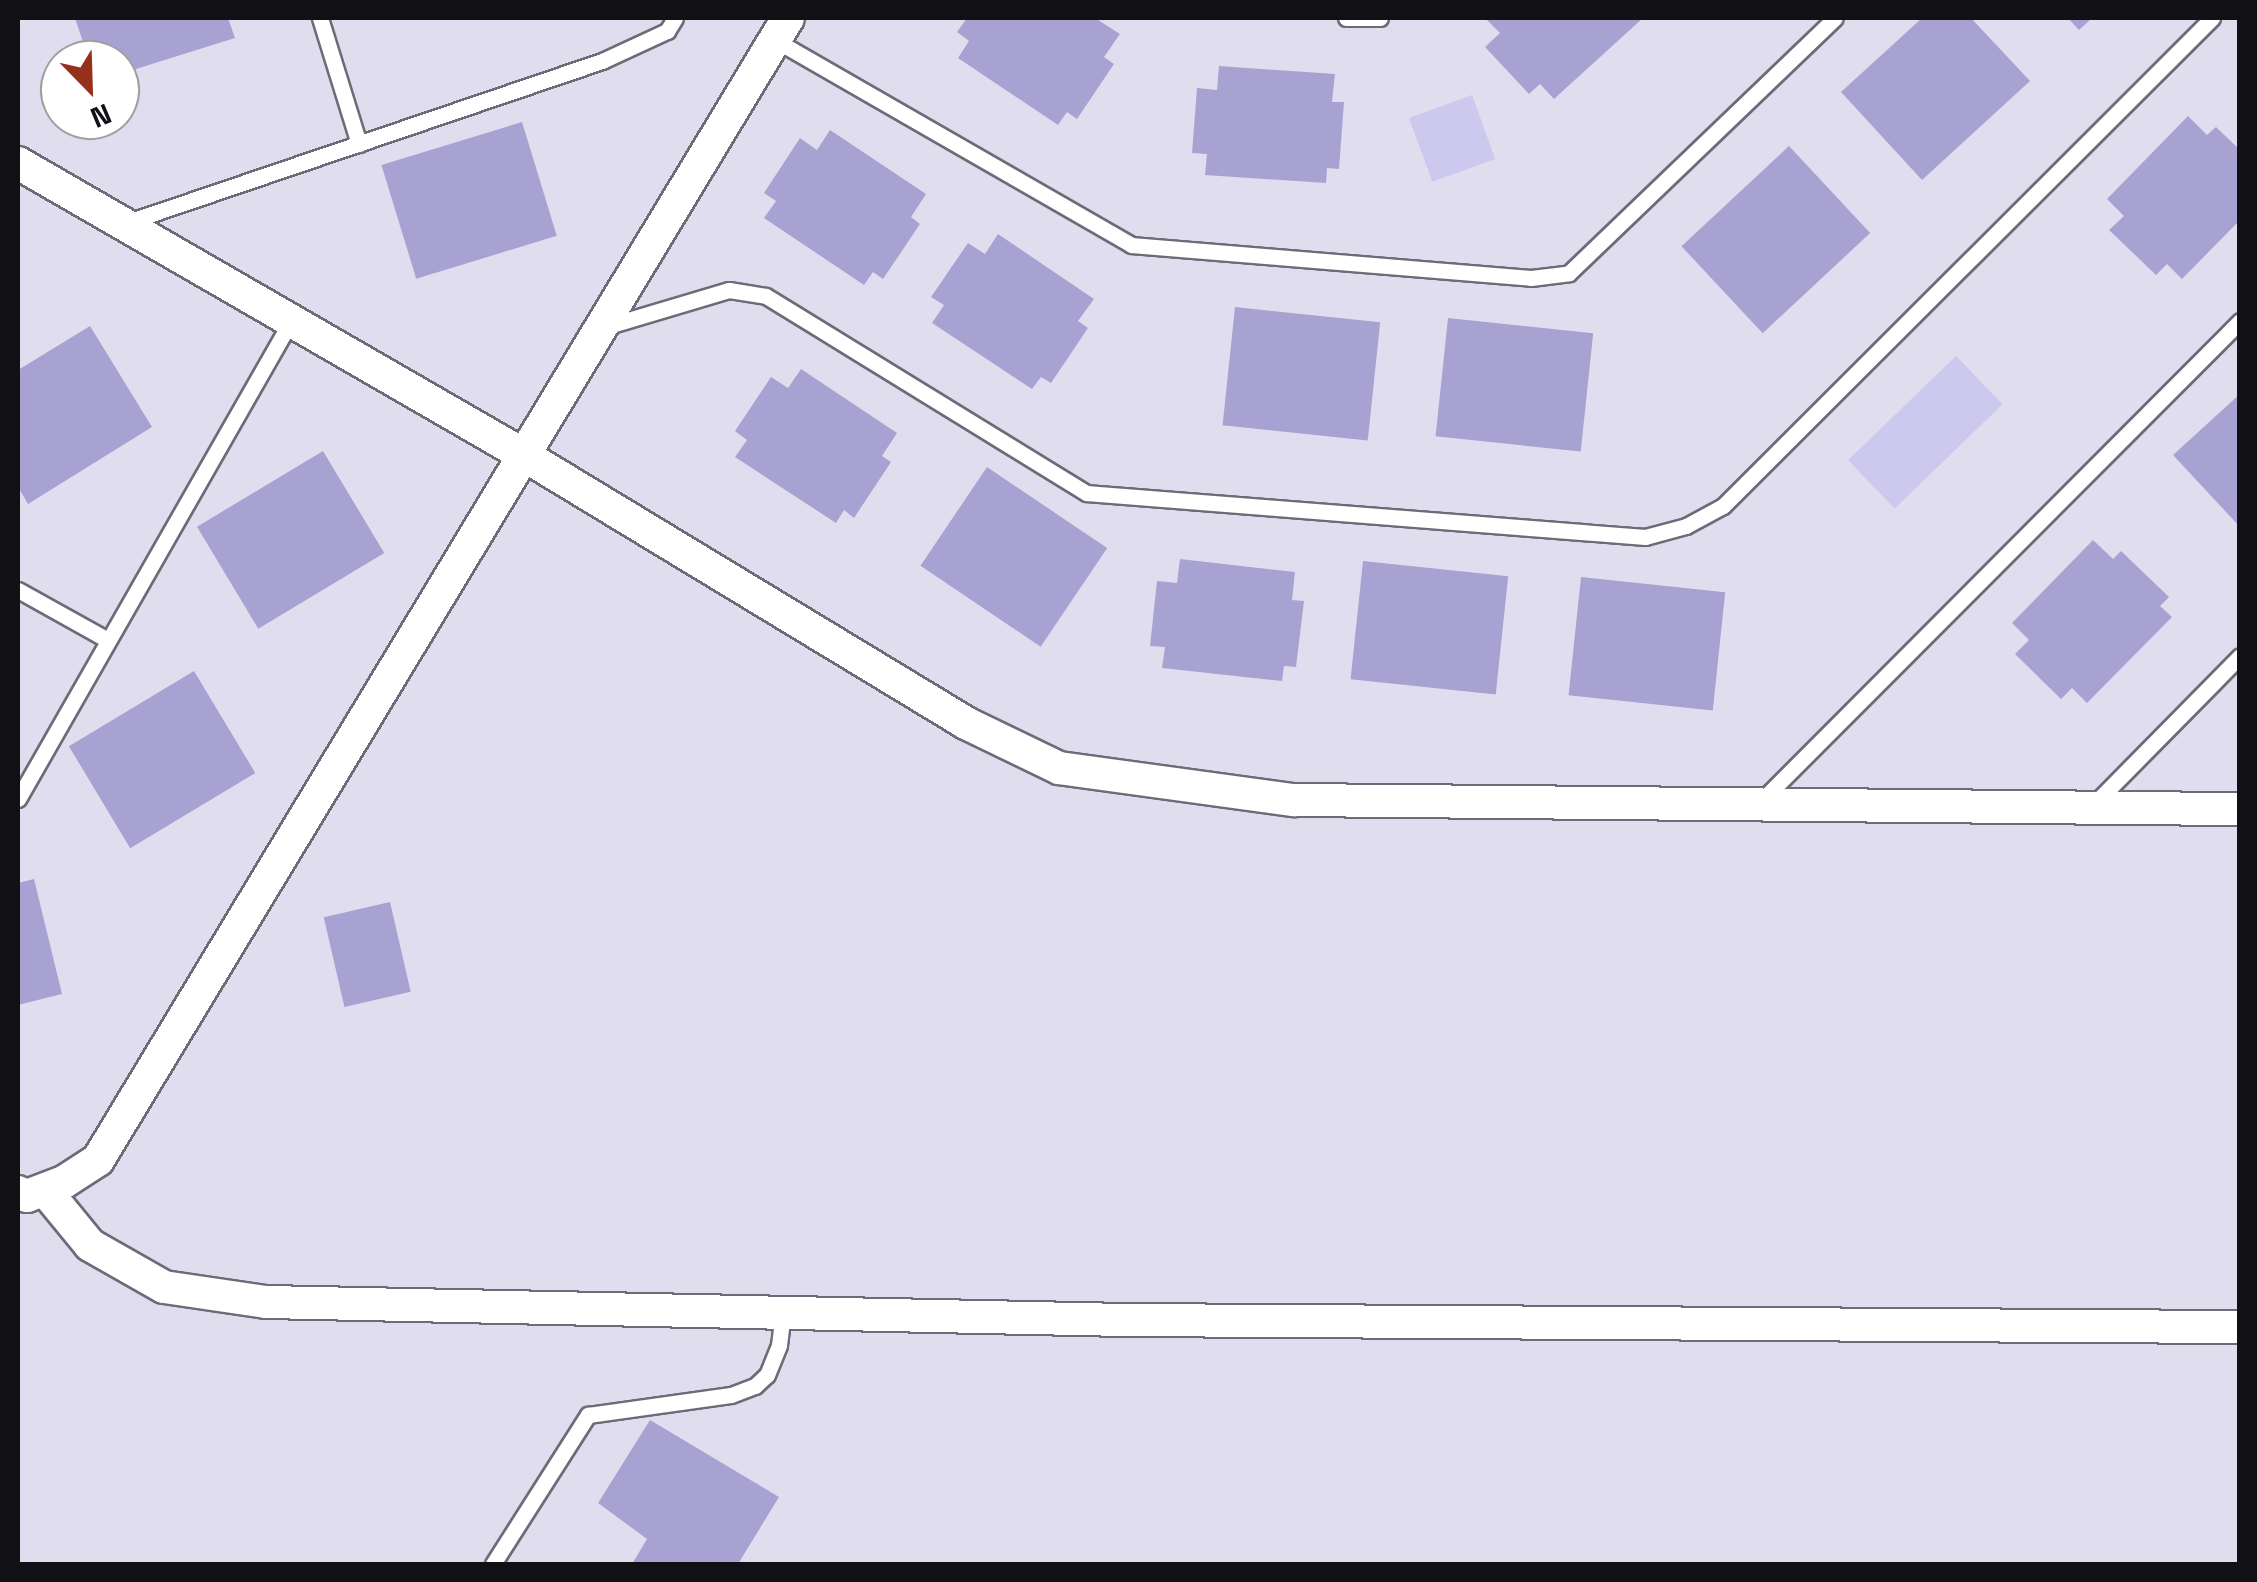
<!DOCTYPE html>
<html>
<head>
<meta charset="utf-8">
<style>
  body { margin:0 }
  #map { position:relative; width:2257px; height:1582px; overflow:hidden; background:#e0deee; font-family:"Space Grotesk",sans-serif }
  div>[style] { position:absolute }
  .green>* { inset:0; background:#ccc8ee; transform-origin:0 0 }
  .building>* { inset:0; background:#a8a2d3; transform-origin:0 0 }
  .roads { filter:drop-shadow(2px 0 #6c6b78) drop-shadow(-2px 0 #6c6b78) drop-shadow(0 2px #6c6b78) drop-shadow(0 -2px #6c6b78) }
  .service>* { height:15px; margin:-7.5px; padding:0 7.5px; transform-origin:7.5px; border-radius:7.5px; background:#fff }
  .minor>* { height:32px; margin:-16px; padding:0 16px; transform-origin:16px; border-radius:16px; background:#fff }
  span { translate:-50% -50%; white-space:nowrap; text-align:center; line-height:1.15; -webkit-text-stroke:8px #fff; paint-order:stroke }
  .frame { position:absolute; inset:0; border:20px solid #101015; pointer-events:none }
  .north { position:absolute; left:40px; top:40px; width:100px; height:100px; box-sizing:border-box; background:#fff; border:2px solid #9f9fa1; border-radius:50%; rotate:157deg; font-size:28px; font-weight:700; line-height:40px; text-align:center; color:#101015 }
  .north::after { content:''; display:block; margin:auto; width:35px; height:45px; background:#982f1b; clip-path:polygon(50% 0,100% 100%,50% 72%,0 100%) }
</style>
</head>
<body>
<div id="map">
  <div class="green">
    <i style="left:1472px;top:95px;width:68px;height:67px;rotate:70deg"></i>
    <i style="left:1956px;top:356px;width:67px;height:150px;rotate:46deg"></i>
  </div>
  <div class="building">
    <i style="clip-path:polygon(75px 18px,228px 18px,235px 38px,120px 74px,120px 60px,89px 60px)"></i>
    <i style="clip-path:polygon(967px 18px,1095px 18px,1120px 34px,1104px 57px,1114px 64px,1077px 119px,1067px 112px,1058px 125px,958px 58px,969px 41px,957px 32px)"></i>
    <i style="clip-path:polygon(1485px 18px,1643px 18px,1554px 99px,1540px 84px,1529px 94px,1485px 47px,1500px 33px)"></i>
    <i style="clip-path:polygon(1922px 18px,1971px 18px,2030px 81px,1922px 180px,1841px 92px)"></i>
    <i style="clip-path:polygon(2068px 18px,2092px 18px,2079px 30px)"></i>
    <i style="clip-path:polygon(1219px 66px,1335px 74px,1332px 102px,1344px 102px,1339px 169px,1327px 168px,1326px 183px,1205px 175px,1207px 154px,1192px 153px,1197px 88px,1217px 90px)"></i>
    <i style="clip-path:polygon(2188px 116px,2207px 135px,2216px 127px,2240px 150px,2240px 220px,2182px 279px,2167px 264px,2156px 275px,2109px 230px,2124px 216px,2107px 199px)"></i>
    <i style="left:522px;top:122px;width:119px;height:147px;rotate:73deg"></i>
    <i style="clip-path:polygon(830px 130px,926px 194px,911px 217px,920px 224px,883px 279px,873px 272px,864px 285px,764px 218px,776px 201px,764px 193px,800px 138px,817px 150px)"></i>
    <i style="left:1789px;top:146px;width:119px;height:147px;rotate:47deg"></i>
    <i style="clip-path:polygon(998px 234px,1094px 299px,1078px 321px,1088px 328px,1051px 383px,1041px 377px,1032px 389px,932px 323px,944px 305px,931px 297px,968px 243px,985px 254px)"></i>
    <i style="left:1235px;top:307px;width:146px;height:119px;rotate:6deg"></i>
    <i style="left:1448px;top:318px;width:146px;height:119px;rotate:6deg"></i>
    <i style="clip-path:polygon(90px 326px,152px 427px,28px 504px,18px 487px,18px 370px)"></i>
    <i style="clip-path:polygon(801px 369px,897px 433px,882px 456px,891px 462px,854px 518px,844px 510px,836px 523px,735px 457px,747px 440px,735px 431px,771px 377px,788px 388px)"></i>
    <i style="clip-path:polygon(2240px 394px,2240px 527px,2173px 455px)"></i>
    <i style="left:323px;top:451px;width:119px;height:147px;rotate:59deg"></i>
    <i style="left:987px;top:467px;width:145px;height:119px;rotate:34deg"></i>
    <i style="clip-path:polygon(2093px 540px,2113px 559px,2121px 551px,2169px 597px,2160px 606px,2172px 617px,2087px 703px,2072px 688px,2061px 699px,2015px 654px,2029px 640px,2012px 623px)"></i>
    <i style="clip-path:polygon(1180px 559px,1295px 572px,1292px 600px,1304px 601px,1296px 667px,1284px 666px,1282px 681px,1162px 668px,1165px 647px,1150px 646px,1157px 581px,1177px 583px)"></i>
    <i style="left:1363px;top:561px;width:146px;height:119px;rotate:6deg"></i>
    <i style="left:1581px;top:577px;width:145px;height:119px;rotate:6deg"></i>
    <i style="left:194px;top:671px;width:119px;height:146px;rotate:59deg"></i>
    <i style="clip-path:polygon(34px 879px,62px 994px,18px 1005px,18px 883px)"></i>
    <i style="left:390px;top:902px;width:92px;height:68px;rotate:77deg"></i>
    <i style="clip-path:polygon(650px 1420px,779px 1497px,738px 1564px,632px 1564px,647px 1539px,598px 1503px)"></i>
  </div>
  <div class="roads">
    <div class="service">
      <i style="left:320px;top:18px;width:132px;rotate:72.8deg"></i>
      <i style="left:1346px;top:18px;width:34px"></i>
      <i style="left:775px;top:40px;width:411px;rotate:29.9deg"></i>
      <i style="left:1131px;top:245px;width:401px;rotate:4.7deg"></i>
      <i style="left:1531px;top:278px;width:38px;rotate:-7deg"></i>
      <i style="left:1569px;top:273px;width:368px;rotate:-43.8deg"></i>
      <i style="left:125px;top:223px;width:504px;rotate:-18.76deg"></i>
      <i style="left:602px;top:61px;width:72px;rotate:-24.8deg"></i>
      <i style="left:667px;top:31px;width:15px;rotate:-58deg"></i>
      <i style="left:608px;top:326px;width:126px;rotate:-16.6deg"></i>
      <i style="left:729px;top:290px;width:37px;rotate:9deg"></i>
      <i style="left:766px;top:296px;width:376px;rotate:31.6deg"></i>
      <i style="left:1086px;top:493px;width:561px;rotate:4.5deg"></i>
      <i style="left:1645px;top:537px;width:42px;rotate:-15deg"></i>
      <i style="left:1686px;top:526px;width:42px;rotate:-28.4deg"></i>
      <i style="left:1723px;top:506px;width:691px;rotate:-44.94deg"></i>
      <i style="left:18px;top:590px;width:103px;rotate:29.1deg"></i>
      <i style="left:18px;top:799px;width:550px;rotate:-60.27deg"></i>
      <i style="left:1761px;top:801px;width:678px;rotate:-45.06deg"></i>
      <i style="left:2095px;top:803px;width:206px;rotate:-45.4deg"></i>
      <i style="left:493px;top:1564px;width:177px;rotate:-57.5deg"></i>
      <i style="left:588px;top:1415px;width:144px;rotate:-8deg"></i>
      <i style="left:731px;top:1395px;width:26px;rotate:-21deg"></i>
      <i style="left:755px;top:1386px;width:16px;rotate:-43deg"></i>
      <i style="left:767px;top:1375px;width:32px;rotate:-68deg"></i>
      <i style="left:779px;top:1345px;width:32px;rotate:-83deg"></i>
    </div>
    <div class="minor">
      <i style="left:18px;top:163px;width:582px;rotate:30deg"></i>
      <i style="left:522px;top:454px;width:519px;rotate:31.21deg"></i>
      <i style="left:966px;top:723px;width:103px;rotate:25.8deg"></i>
      <i style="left:1059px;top:768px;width:237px;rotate:7.8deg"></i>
      <i style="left:1294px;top:800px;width:946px;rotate:0.55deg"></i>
      <i style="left:45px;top:1190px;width:71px;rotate:50.7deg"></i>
      <i style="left:90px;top:1245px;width:85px;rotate:29.6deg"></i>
      <i style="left:164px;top:1287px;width:103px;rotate:8.4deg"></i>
      <i style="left:266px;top:1302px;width:858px;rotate:1.2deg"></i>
      <i style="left:1124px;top:1320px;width:1116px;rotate:0.36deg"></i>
      <i style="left:18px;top:1192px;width:10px;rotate:24deg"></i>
      <i style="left:27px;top:1196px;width:40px;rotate:-21deg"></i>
      <i style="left:64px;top:1182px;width:40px;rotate:-32.9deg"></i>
      <i style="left:98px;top:1160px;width:1334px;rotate:-58.86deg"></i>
    </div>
  </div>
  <div class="frame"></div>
  <div class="north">N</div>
</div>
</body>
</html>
